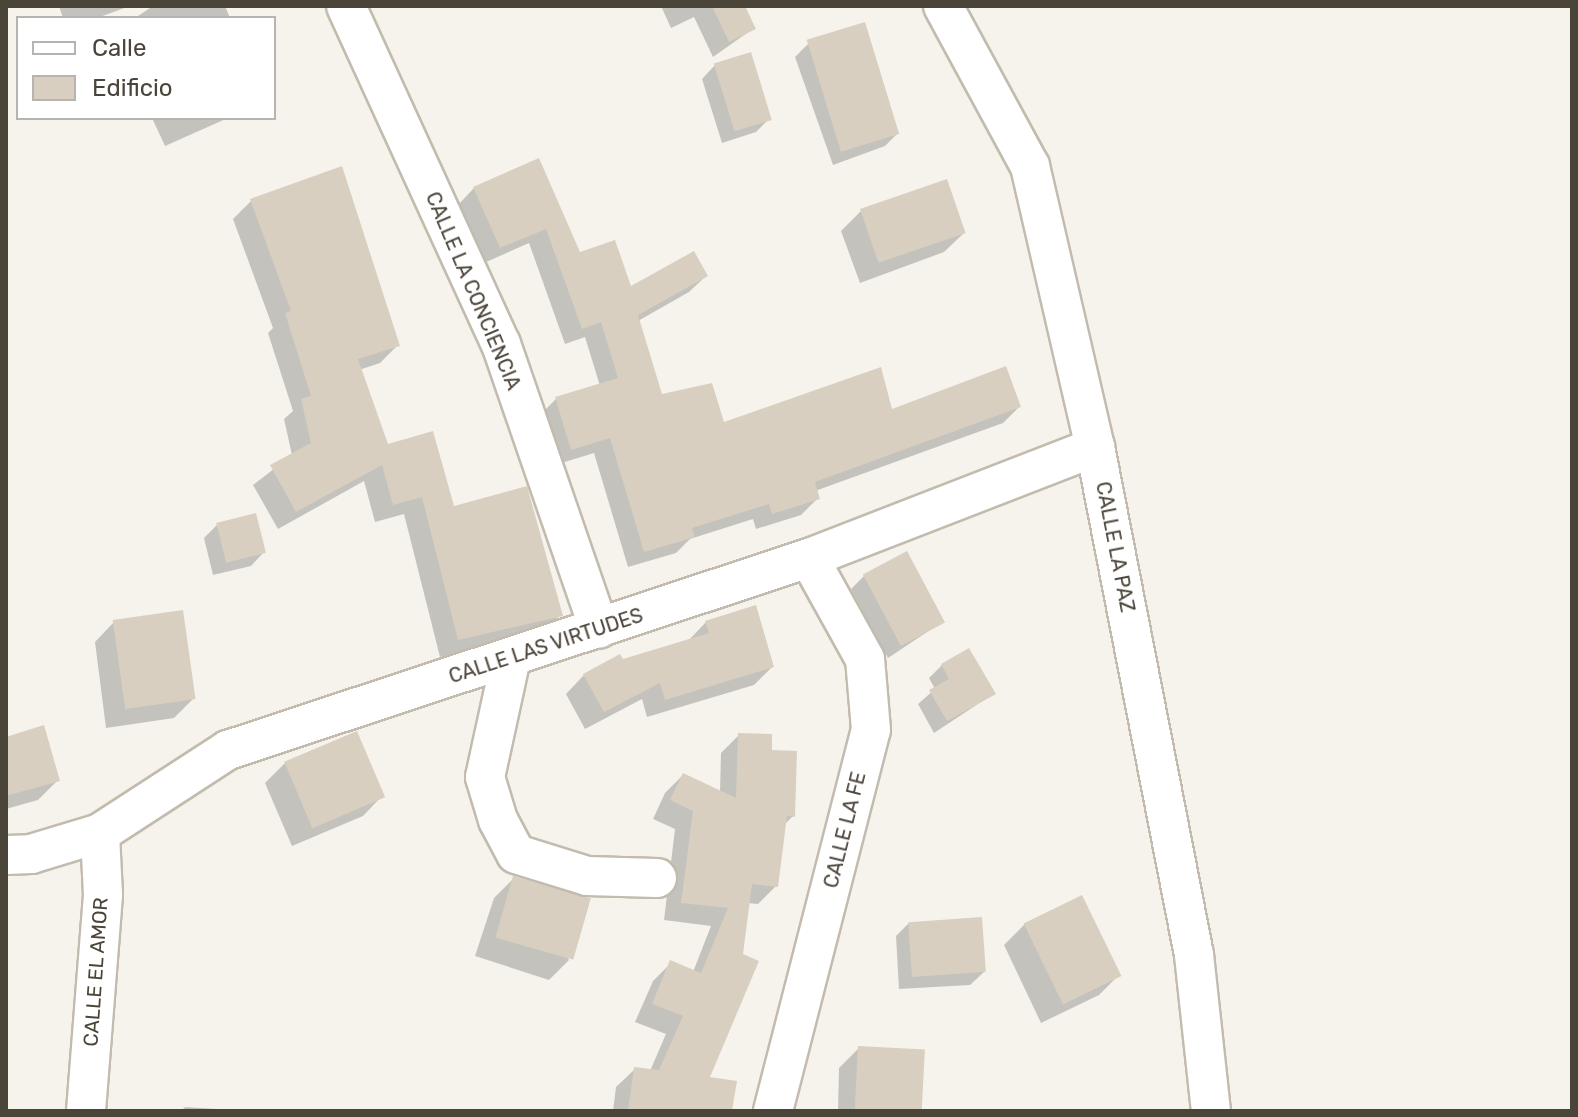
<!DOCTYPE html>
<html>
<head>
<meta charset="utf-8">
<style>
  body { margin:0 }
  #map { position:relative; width:1578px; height:1117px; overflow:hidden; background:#f6f3ec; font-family:Rubik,sans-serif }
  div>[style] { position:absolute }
  .shadow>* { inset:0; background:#0003 }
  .building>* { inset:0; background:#d8cfc1; transform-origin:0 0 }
  .roads { filter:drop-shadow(2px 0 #c2bbae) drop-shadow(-2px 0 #c2bbae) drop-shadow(0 2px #c2bbae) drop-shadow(0 -2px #c2bbae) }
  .minor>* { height:38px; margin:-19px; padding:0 19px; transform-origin:19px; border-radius:19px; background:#fff }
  span { translate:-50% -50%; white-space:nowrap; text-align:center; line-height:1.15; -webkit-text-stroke:8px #fff; paint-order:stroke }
  .street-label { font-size:20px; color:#4b4439 }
  .frame { position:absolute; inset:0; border:8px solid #4b4439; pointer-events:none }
  .legend { position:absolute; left:16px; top:16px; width:260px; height:104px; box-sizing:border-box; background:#fff; border:2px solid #b7b4b0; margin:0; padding:10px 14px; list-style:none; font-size:24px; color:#4b4439 }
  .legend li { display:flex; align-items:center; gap:16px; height:40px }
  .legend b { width:40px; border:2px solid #b7b4b0 }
</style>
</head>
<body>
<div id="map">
  <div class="shadow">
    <i style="clip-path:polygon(59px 6px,130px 6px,97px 18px,63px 18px)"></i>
    <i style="clip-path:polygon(153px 6px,225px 6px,230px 18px,135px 18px)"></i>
    <i style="clip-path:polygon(661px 6px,743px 6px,754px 28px,713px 57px,694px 17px,671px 28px)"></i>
    <i style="clip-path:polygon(808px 44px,898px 133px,885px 146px,833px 165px,795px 57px)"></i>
    <i style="clip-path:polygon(715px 65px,769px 119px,756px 132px,722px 143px,702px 79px)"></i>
    <i style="clip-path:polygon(152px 118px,228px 118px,165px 146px)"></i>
    <i style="clip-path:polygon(538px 161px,579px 255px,630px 289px,706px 276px,689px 292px,638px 321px,661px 397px,723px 424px,1019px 407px,1003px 423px,815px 491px,818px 498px,801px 515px,756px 529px,753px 519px,690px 539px,676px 553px,628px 567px,594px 453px,555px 465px,540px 415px,556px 399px,600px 386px,585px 337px,565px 344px,529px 243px,484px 263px,458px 205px,474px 188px)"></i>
    <i style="clip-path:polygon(251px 201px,398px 345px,380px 363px,359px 370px,387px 446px,560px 615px,542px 633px,440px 657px,404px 514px,375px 522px,364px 481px,278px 529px,253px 485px,292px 455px,284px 419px,293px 411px,268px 333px,273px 328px,233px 219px)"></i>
    <i style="clip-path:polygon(861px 211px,964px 233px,944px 252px,860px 283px,841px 231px)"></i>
    <i style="clip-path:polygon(217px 525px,264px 552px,251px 566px,213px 575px,204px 538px)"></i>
    <i style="clip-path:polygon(864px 576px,942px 622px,888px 658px,851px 589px)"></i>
    <i style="clip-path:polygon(114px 622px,193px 699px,174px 718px,106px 728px,95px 642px)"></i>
    <i style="clip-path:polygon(706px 622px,772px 667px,754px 685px,647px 717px,642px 699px,585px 729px,566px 694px,584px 675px,688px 641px)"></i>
    <i style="clip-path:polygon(942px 665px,993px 694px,934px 733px,918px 704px,935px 689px,929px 678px)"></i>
    <i style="clip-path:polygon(739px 735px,770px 752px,793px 816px,784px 825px,776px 886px,758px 904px,747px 903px,707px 1079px,730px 1111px,613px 1111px,616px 1087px,635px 1069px,650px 1071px,666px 1034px,635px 1022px,653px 981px,671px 963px,693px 972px,711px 926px,664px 920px,675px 829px,653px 819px,665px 793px,683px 775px,720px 792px,721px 753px)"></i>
    <i style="clip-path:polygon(6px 739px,58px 780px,38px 800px,6px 809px)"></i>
    <i style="clip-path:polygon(285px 763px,382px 796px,363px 816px,292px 846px,265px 783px)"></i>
    <i style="clip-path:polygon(514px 878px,569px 960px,549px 980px,475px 956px,494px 898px)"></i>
    <i style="clip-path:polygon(1081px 898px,1119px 975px,1099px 995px,1041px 1023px,1004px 945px,1024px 925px)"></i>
    <i style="clip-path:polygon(909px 923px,984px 972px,970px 985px,899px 989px,896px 936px)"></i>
    <i style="clip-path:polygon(859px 1048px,921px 1111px,838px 1111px,839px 1068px)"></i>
    <i style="clip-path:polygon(185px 1107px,248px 1111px,181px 1111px)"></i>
  </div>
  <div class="building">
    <i style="clip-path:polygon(712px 6px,745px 6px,756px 29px,729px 42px)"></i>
    <i style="left:865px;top:22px;width:117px;height:61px;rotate:73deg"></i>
    <i style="left:751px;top:52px;width:71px;height:39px;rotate:73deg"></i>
    <i style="clip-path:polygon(539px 158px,580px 252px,615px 240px,631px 286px,694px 251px,708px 276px,638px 315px,662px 394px,712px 383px,724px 422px,881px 367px,892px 409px,1006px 366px,1021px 407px,815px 482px,820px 499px,772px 514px,769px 504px,692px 528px,695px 537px,644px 552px,610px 438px,571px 450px,555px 397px,618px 378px,601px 322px,582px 329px,546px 229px,500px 248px,473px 187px)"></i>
    <i style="clip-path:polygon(342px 166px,400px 346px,358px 359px,388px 444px,433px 431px,454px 506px,527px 486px,563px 616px,458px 640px,422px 497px,393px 505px,382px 465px,296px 512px,270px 465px,311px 443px,301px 399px,311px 396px,285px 313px,291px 311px,250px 199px)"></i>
    <i style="left:947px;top:179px;width:57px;height:92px;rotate:71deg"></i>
    <i style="left:256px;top:513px;width:41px;height:41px;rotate:76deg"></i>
    <i style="left:907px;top:551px;width:81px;height:50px;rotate:62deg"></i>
    <i style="clip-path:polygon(756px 605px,774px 667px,665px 700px,660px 683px,604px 712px,583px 674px,620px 654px,623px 659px,709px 633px,705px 621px)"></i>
    <i style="left:183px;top:610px;width:90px;height:71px;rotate:82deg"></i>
    <i style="clip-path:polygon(969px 648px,996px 694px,947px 721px,929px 690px,949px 679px,941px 664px)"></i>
    <i style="clip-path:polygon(44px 725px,60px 781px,6px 796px,6px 737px)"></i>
    <i style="left:357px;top:731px;width:72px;height:79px;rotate:67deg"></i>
    <i style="clip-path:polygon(738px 733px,772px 734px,772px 750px,797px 751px,795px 817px,787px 816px,778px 887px,752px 884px,743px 954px,759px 961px,710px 1077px,737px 1081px,732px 1111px,628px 1111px,634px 1067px,659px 1070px,683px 1016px,652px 1004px,670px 960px,701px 973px,728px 908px,681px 903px,693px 811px,670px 800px,683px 773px,736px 798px)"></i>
    <i style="left:513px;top:876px;width:81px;height:64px;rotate:16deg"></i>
    <i style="left:1082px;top:895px;width:90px;height:65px;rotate:64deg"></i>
    <i style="left:982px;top:917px;width:55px;height:74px;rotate:86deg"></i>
    <i style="left:858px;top:1046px;width:67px;height:65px;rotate:3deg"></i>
  </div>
  <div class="roads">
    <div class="minor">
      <i style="left:346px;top:6px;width:372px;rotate:65.4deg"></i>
      <i style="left:501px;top:344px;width:301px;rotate:71deg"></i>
      <i style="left:943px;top:6px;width:182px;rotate:61.5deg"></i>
      <i style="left:1030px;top:166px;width:288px;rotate:77deg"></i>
      <i style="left:1095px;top:447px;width:518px;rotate:78.97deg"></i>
      <i style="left:1194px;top:955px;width:157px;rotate:83.8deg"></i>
      <i style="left:511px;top:658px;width:122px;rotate:102.3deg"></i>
      <i style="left:485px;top:777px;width:45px;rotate:73.2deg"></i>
      <i style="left:498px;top:820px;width:38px;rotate:62deg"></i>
      <i style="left:516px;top:854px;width:74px;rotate:17.2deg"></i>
      <i style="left:587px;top:876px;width:70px;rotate:1.6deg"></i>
      <i style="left:6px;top:855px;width:25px;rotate:-2deg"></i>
      <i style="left:31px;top:854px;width:72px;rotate:-16.9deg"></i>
      <i style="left:100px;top:833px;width:153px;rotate:-33deg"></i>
      <i style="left:228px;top:750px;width:612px;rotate:-18.29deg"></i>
      <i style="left:809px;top:558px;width:307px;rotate:-21.2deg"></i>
      <i style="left:86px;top:1111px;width:217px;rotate:-85.5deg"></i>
      <i style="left:103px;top:895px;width:62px;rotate:-92.8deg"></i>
      <i style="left:773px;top:1111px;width:393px;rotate:-75.6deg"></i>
      <i style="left:871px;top:730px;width:71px;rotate:-94.8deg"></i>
      <i style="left:865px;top:659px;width:115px;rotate:-119deg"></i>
    </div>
  </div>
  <div class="street-label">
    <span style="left:473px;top:291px;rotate:67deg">CALLE LA CONCIENCIA</span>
    <span style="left:1115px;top:547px;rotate:79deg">CALLE LA PAZ</span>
    <span style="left:546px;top:646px;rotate:-18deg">CALLE LAS VIRTUDES</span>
    <span style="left:845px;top:830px;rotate:-76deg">CALLE LA FE</span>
    <span style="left:96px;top:972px;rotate:-86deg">CALLE EL AMOR</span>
  </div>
  <div class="frame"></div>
  <ul class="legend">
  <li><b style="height:10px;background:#fff"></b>Calle</li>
  <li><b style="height:22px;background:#d8cfc1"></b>Edificio</li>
  </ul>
</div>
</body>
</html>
